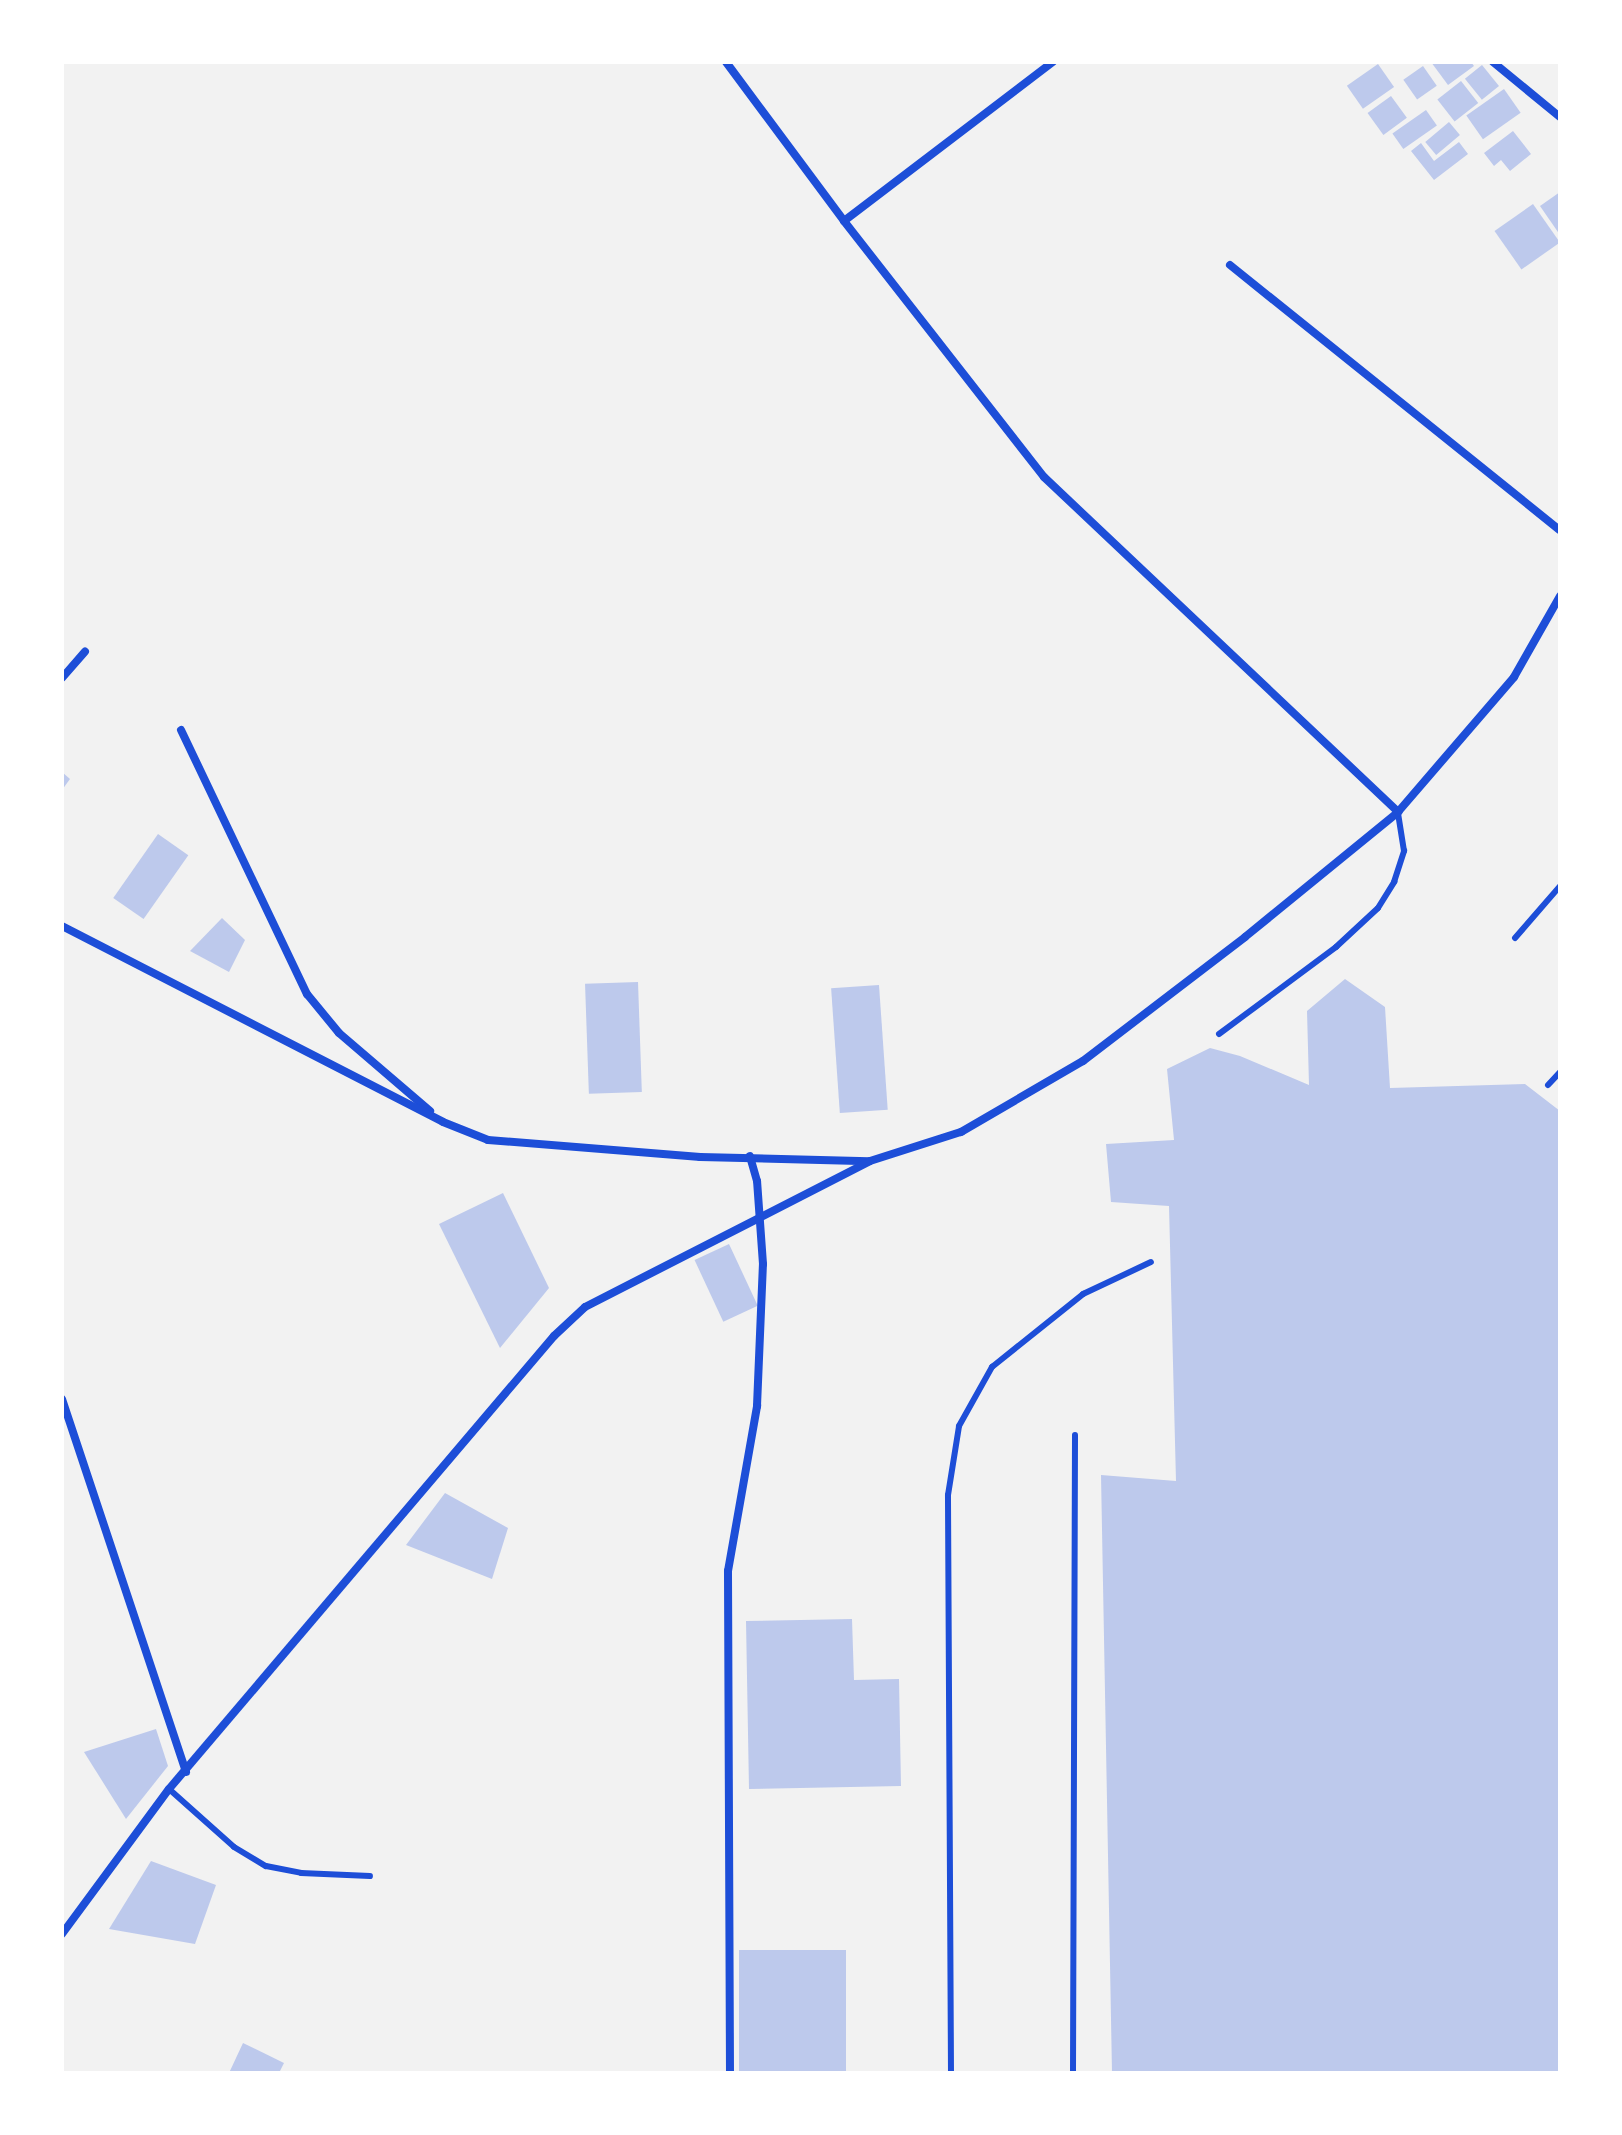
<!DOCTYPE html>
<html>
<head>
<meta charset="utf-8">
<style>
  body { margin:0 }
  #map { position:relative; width:1622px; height:2135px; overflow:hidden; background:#f2f2f2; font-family:"Times New Roman",serif }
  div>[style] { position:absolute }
  .building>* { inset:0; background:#bdc9ec; transform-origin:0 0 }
  .service>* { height:6px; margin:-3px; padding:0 3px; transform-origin:3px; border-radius:3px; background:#1d4ed8 }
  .minor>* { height:8px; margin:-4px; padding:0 4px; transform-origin:4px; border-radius:4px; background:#1d4ed8 }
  span { translate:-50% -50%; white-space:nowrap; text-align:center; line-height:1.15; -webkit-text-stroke:7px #fff; paint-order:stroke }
  .frame { position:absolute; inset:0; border:64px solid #fff; pointer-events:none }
</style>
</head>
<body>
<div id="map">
  <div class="building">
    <i style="clip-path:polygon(1431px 62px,1471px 62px,1474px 66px,1448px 85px)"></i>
    <i style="left:1378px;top:64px;width:28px;height:38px;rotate:55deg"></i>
    <i style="left:1482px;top:65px;width:27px;height:22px;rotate:51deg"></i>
    <i style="left:1423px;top:66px;width:24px;height:24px;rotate:55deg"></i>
    <i style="left:1461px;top:81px;width:28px;height:30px;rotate:52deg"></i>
    <i style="left:1504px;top:89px;width:29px;height:46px;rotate:55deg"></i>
    <i style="left:1391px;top:96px;width:27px;height:29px;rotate:54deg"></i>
    <i style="left:1426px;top:110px;width:19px;height:41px;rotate:55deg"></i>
    <i style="left:1449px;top:122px;width:17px;height:31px;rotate:50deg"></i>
    <i style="clip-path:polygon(1513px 131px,1531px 154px,1510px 171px,1501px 160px,1494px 166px,1484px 153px)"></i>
    <i style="clip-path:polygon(1459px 142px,1468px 154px,1434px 180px,1411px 151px,1421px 143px,1434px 161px)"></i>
    <i style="clip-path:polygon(1560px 192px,1560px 235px,1540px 206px)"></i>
    <i style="left:1533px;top:204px;width:47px;height:47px;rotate:55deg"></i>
    <i style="clip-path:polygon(62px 772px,70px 779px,62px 790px)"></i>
    <i style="left:158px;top:834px;width:37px;height:78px;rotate:35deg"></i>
    <i style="clip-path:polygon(222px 918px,245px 940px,229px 972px,190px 951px)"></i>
    <i style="clip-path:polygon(1345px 979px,1385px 1007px,1390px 1088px,1525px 1084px,1560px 1111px,1560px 2073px,1112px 2073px,1101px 1475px,1176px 1481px,1169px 1206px,1111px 1202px,1106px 1144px,1174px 1140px,1167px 1069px,1210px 1048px,1240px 1056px,1309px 1085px,1307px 1011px)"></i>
    <i style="left:638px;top:982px;width:110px;height:53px;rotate:88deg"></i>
    <i style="left:879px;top:985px;width:125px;height:48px;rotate:86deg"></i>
    <i style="clip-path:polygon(503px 1193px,549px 1288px,500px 1348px,439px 1224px)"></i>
    <i style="left:729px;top:1244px;width:68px;height:38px;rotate:65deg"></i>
    <i style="clip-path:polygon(445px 1493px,508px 1528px,492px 1579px,406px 1545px)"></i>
    <i style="clip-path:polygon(852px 1619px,854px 1680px,899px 1679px,901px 1786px,749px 1789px,746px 1621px)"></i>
    <i style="clip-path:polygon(156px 1729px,168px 1766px,126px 1819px,84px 1752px)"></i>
    <i style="clip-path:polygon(151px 1861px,216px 1885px,195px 1944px,109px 1929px)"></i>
    <i style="left:846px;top:1950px;width:123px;height:107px;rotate:90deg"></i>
    <i style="clip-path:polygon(243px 2043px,284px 2063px,279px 2073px,229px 2073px)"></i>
  </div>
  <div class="service">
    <i style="left:1515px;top:938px;width:69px;rotate:-49.1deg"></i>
    <i style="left:1219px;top:1034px;width:146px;rotate:-36.6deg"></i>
    <i style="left:1336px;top:947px;width:57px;rotate:-42.9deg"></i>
    <i style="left:1378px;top:908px;width:31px;rotate:-58deg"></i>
    <i style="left:1394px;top:882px;width:33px;rotate:-72deg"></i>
    <i style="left:1404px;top:851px;width:39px;rotate:-99deg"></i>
    <i style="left:1548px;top:1085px;width:18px;rotate:-47deg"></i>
    <i style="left:169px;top:1789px;width:87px;rotate:41.7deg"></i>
    <i style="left:234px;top:1847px;width:37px;rotate:31deg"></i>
    <i style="left:266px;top:1866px;width:36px;rotate:11deg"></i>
    <i style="left:301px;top:1873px;width:69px;rotate:2.5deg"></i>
    <i style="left:951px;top:2073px;width:578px;rotate:-90.3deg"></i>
    <i style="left:948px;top:1495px;width:70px;rotate:-80.9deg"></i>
    <i style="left:959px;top:1426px;width:68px;rotate:-60.8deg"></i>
    <i style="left:992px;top:1367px;width:117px;rotate:-38.7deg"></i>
    <i style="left:1083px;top:1294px;width:75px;rotate:-25.2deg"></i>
    <i style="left:1073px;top:2073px;width:638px;rotate:-89.82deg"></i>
  </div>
  <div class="minor">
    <i style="left:726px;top:62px;width:198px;rotate:53.4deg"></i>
    <i style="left:844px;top:221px;width:325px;rotate:52deg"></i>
    <i style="left:1044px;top:477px;width:487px;rotate:43.4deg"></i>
    <i style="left:1493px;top:62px;width:87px;rotate:39.4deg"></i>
    <i style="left:844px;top:221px;width:263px;rotate:-37.3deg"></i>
    <i style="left:1230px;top:265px;width:423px;rotate:38.8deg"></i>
    <i style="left:62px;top:678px;width:35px;rotate:-49deg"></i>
    <i style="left:181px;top:730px;width:293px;rotate:64.5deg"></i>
    <i style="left:307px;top:994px;width:50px;rotate:50.6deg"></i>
    <i style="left:339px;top:1033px;width:120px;rotate:40.6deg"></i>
    <i style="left:62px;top:926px;width:428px;rotate:27.2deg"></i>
    <i style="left:443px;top:1122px;width:48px;rotate:21.8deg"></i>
    <i style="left:488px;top:1140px;width:213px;rotate:4.6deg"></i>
    <i style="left:700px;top:1157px;width:169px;rotate:1.4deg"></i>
    <i style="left:62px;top:1399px;width:393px;rotate:71.6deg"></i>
    <i style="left:62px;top:1934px;width:180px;rotate:-53.6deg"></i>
    <i style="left:169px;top:1789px;width:595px;rotate:-49.64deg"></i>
    <i style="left:554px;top:1336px;width:42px;rotate:-43.1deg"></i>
    <i style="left:585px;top:1307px;width:320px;rotate:-27.1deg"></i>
    <i style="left:870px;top:1161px;width:96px;rotate:-17.7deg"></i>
    <i style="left:961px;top:1132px;width:141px;rotate:-30.2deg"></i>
    <i style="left:1083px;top:1061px;width:204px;rotate:-37.4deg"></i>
    <i style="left:1245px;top:937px;width:198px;rotate:-39.2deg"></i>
    <i style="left:1398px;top:812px;width:178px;rotate:-49.3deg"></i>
    <i style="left:1514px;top:677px;width:93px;rotate:-60.4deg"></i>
    <i style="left:730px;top:2073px;width:502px;rotate:-90.23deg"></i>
    <i style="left:728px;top:1571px;width:168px;rotate:-80deg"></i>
    <i style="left:757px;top:1406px;width:142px;rotate:-87.6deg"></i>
    <i style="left:763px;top:1264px;width:83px;rotate:-94.1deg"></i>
    <i style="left:757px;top:1181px;width:26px;rotate:-106deg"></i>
  </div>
  <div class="frame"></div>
</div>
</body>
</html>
